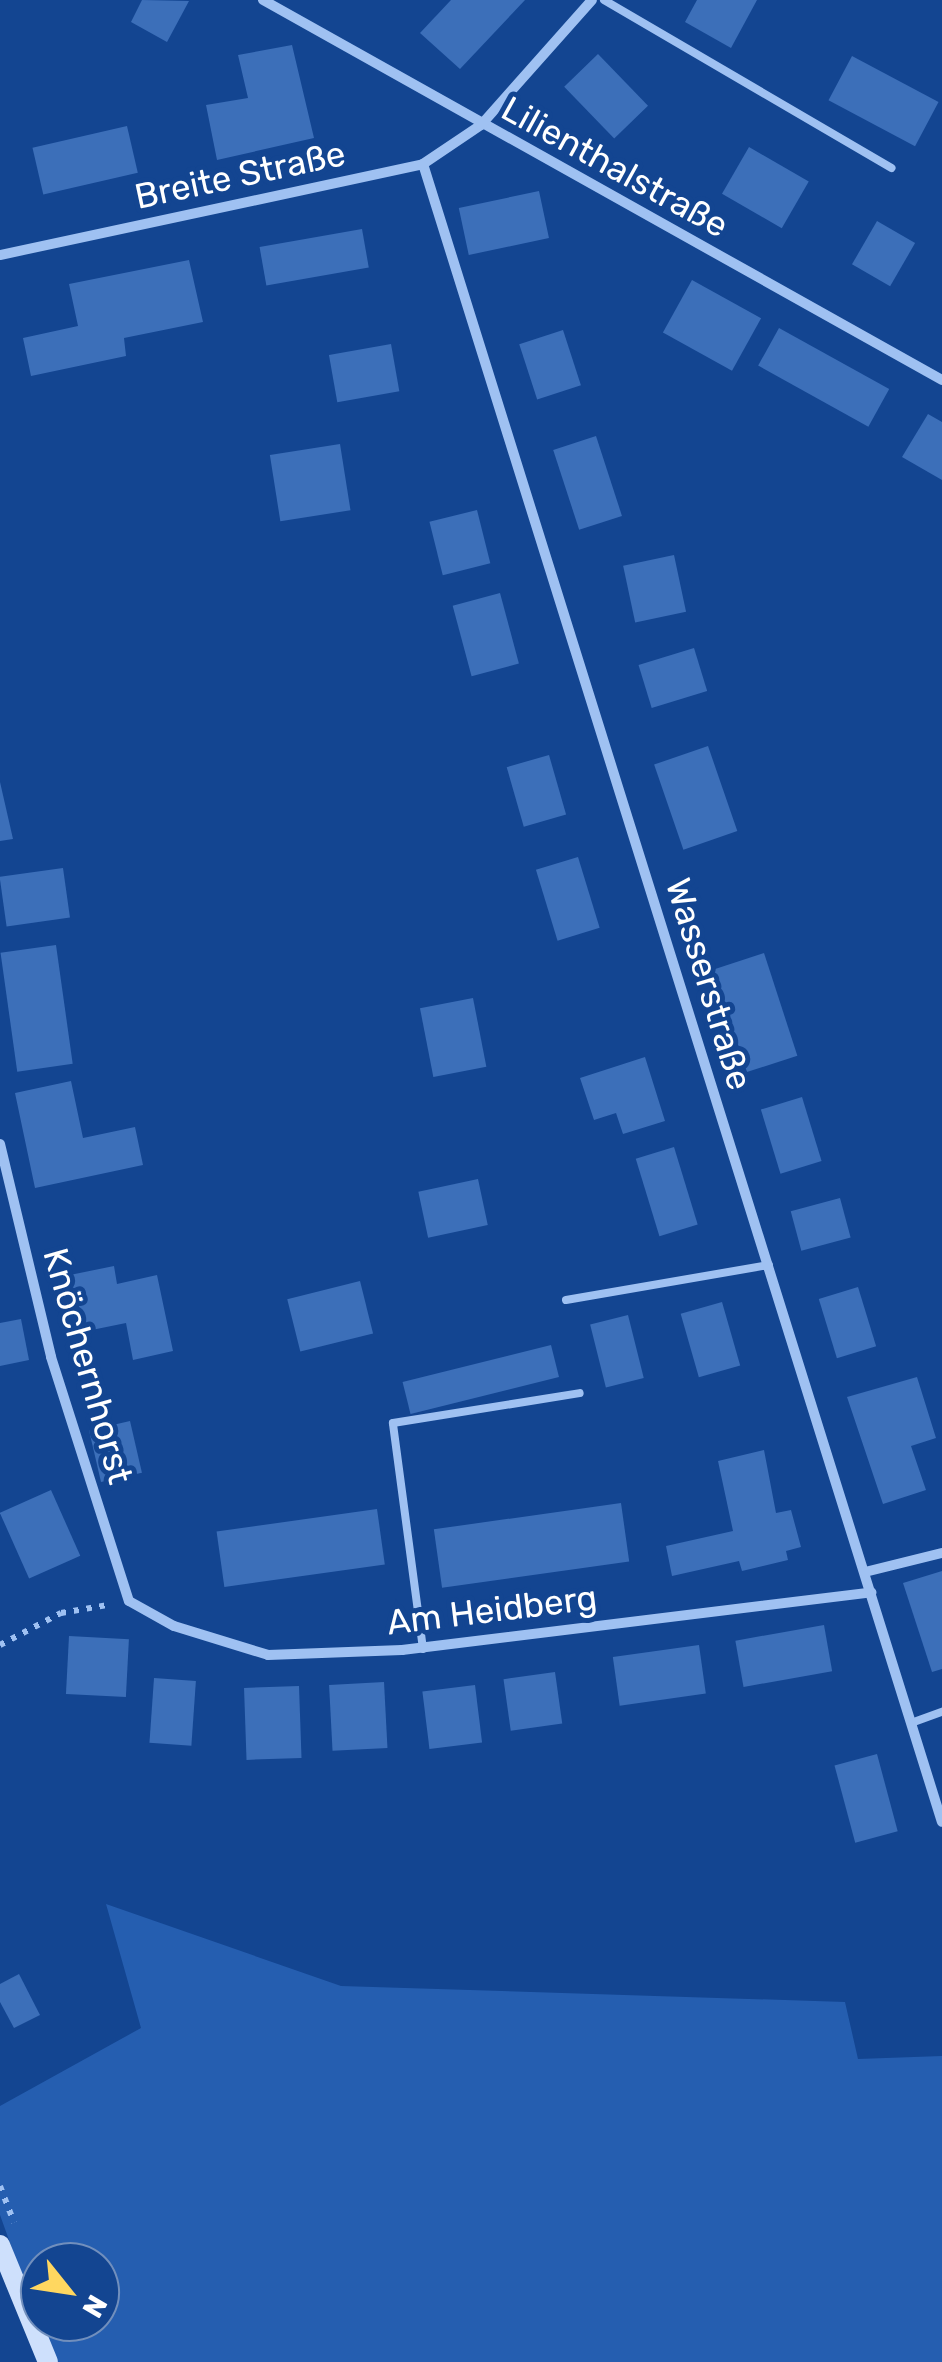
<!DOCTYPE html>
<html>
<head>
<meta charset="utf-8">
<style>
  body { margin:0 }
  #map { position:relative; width:942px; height:2362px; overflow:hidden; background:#134591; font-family:Rubik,sans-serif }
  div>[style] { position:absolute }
  .green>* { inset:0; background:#255eb0 }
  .building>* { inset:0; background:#3c6fb9; transform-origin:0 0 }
  .path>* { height:6px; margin-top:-3px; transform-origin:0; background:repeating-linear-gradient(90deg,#9fc1f2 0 5px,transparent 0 13px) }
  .lane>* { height:8px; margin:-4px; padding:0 4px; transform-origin:4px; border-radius:4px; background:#9fc1f2 }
  .street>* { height:10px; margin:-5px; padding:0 5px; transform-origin:5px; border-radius:5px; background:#9fc1f2 }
  .secondary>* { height:20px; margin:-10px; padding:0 10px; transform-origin:10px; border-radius:10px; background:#cee0fc }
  span { translate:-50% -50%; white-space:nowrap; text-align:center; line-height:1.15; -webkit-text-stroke:10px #134591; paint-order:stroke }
  .street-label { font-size:35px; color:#fff }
  .north { position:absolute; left:20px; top:2242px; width:100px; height:100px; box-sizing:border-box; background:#134591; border:2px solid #718fbd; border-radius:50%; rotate:120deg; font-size:28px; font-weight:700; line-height:40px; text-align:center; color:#fff }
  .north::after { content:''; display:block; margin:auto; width:35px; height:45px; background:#ffd760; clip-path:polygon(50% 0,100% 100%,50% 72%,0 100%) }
</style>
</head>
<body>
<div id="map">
  <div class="green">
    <i style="clip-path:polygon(evenodd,106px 1904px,341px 1986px,845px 2002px,858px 2059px,942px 2056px,942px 2362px,53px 2362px,0 2215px,0 2106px,141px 2028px,106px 1904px,40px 2262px,100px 2262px,100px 2322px,40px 2322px,40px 2262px)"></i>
  </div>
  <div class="building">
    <i style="clip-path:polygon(142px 0,189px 1px,167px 42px,131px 22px)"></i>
    <i style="clip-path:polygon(451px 0,525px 0,460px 69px,420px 33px)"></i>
    <i style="clip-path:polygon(697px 0,757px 0,731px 48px,685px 22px)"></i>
    <i style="clip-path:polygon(292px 45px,314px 138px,217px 160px,206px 105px,248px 98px,238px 55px)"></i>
    <i style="left:598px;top:54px;width:72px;height:47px;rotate:46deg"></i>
    <i style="left:852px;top:56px;width:98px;height:50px;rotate:28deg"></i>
    <i style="left:127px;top:126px;width:48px;height:97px;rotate:77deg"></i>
    <i style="left:749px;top:147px;width:69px;height:54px;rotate:30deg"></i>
    <i style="left:539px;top:191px;width:48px;height:82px;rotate:78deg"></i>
    <i style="left:877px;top:221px;width:44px;height:50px;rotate:30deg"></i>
    <i style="left:362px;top:229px;width:39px;height:104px;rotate:80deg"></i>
    <i style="clip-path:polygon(189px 260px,203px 322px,124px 338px,126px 356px,31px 376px,23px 338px,78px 326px,69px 284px)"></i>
    <i style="left:692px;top:280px;width:79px;height:60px;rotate:29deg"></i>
    <i style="left:779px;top:328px;width:126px;height:43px;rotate:29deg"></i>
    <i style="left:563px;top:330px;width:58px;height:46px;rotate:72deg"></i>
    <i style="left:391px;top:344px;width:48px;height:63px;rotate:80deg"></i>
    <i style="clip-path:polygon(928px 414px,942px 422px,942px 480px,902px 457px)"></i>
    <i style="left:596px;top:436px;width:84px;height:45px;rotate:72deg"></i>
    <i style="left:340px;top:444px;width:67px;height:71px;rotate:81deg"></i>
    <i style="left:477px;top:510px;width:55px;height:49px;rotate:76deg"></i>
    <i style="left:674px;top:555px;width:58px;height:52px;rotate:78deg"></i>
    <i style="left:500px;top:593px;width:73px;height:49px;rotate:75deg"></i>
    <i style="left:694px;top:648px;width:45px;height:58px;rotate:73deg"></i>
    <i style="left:708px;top:746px;width:90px;height:57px;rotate:71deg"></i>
    <i style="left:549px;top:755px;width:62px;height:44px;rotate:74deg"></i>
    <i style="clip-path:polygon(0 782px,13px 839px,0 841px)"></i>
    <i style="left:578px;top:857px;width:74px;height:44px;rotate:73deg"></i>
    <i style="left:63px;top:868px;width:50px;height:64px;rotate:82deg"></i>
    <i style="left:56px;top:945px;width:120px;height:56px;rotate:82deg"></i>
    <i style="left:764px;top:953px;width:108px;height:53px;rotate:72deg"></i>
    <i style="left:473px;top:998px;width:70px;height:54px;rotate:79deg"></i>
    <i style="clip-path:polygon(645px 1057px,665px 1121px,623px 1134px,616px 1113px,594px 1120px,580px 1078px)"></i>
    <i style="clip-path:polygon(71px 1081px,83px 1138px,135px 1127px,143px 1165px,35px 1188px,15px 1093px)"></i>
    <i style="left:802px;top:1097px;width:67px;height:43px;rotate:73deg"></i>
    <i style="left:674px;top:1147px;width:81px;height:40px;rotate:73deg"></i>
    <i style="left:478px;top:1179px;width:47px;height:61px;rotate:78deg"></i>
    <i style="left:840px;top:1198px;width:41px;height:51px;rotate:75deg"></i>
    <i style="clip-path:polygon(114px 1266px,117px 1284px,157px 1275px,173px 1351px,133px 1360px,126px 1323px,77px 1333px,65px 1276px)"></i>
    <i style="left:360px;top:1281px;width:54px;height:75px;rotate:76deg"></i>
    <i style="left:858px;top:1287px;width:62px;height:41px;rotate:73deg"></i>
    <i style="left:722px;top:1302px;width:66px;height:43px;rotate:74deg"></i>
    <i style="left:628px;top:1315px;width:65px;height:39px;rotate:76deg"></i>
    <i style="clip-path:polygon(21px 1319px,29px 1360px,0 1366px,0 1323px)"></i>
    <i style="left:551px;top:1345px;width:33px;height:153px;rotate:76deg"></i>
    <i style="clip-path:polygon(917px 1377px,936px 1438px,911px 1446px,926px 1490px,883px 1504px,847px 1397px)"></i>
    <i style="left:130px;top:1421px;width:53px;height:42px;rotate:77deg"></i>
    <i style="clip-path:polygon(764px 1450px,776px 1513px,791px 1510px,801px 1547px,786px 1551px,788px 1560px,742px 1571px,739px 1561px,672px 1576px,666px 1546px,733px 1531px,718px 1461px)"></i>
    <i style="left:51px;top:1490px;width:72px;height:56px;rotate:66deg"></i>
    <i style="left:621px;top:1503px;width:59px;height:189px;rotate:82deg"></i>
    <i style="left:377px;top:1509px;width:56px;height:162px;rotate:82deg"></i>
    <i style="clip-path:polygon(942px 1571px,942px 1669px,932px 1672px,903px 1583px)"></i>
    <i style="left:824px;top:1625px;width:47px;height:90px;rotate:80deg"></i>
    <i style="left:69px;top:1636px;width:60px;height:58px;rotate:3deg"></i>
    <i style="left:699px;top:1645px;width:49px;height:87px;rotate:82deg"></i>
    <i style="left:555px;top:1672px;width:52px;height:52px;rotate:82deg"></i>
    <i style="left:154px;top:1678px;width:42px;height:65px;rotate:4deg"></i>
    <i style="left:384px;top:1682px;width:66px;height:55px;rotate:87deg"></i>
    <i style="left:475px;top:1685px;width:58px;height:53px;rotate:83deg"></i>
    <i style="left:299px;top:1686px;width:72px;height:55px;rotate:88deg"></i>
    <i style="left:877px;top:1754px;width:80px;height:44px;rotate:75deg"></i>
    <i style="clip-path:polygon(19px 1974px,40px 2015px,14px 2028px,0 2002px,0 1984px)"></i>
  </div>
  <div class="path">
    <i style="left:0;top:1645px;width:69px;rotate:-27.7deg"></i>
    <i style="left:61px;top:1613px;width:48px;rotate:-9.7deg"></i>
    <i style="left:0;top:2186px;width:39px;rotate:69deg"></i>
  </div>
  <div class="lane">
    <i style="left:604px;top:0;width:333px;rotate:30.3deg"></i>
    <i style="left:566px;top:1300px;width:206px;rotate:-9.8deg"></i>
    <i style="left:423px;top:1649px;width:228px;rotate:-97.6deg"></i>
    <i style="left:393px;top:1423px;width:189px;rotate:-9.1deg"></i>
    <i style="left:911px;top:1723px;width:33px;rotate:-20deg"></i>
  </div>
  <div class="street">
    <i style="left:263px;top:0;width:778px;rotate:29.23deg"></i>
    <i style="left:423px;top:164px;width:1737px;rotate:72.62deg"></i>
    <i style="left:0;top:255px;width:433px;rotate:-12.1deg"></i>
    <i style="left:423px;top:164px;width:70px;rotate:-33.9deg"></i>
    <i style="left:481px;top:125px;width:167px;rotate:-48.4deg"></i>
    <i style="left:0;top:1144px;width:219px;rotate:76.5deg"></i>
    <i style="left:51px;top:1357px;width:256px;rotate:72.3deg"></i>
    <i style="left:129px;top:1601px;width:51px;rotate:29.1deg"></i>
    <i style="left:174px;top:1626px;width:98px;rotate:17.1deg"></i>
    <i style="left:268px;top:1655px;width:134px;rotate:-2.1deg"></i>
    <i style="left:402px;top:1650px;width:473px;rotate:-7deg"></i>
    <i style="left:865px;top:1572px;width:79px;rotate:-13.9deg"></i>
  </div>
  <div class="secondary">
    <i style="left:0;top:2245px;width:126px;rotate:67.7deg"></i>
  </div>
  <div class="street-label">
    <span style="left:615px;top:167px;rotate:29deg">Lilienthalstraße</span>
    <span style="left:240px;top:175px;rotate:-12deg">Breite Straße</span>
    <span style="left:709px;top:984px;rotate:73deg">Wasserstraße</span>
    <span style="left:88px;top:1366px;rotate:74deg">Knöchernhorst</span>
    <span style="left:492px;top:1610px;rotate:-7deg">Am Heidberg</span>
  </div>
  <div class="north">N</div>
</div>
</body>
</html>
